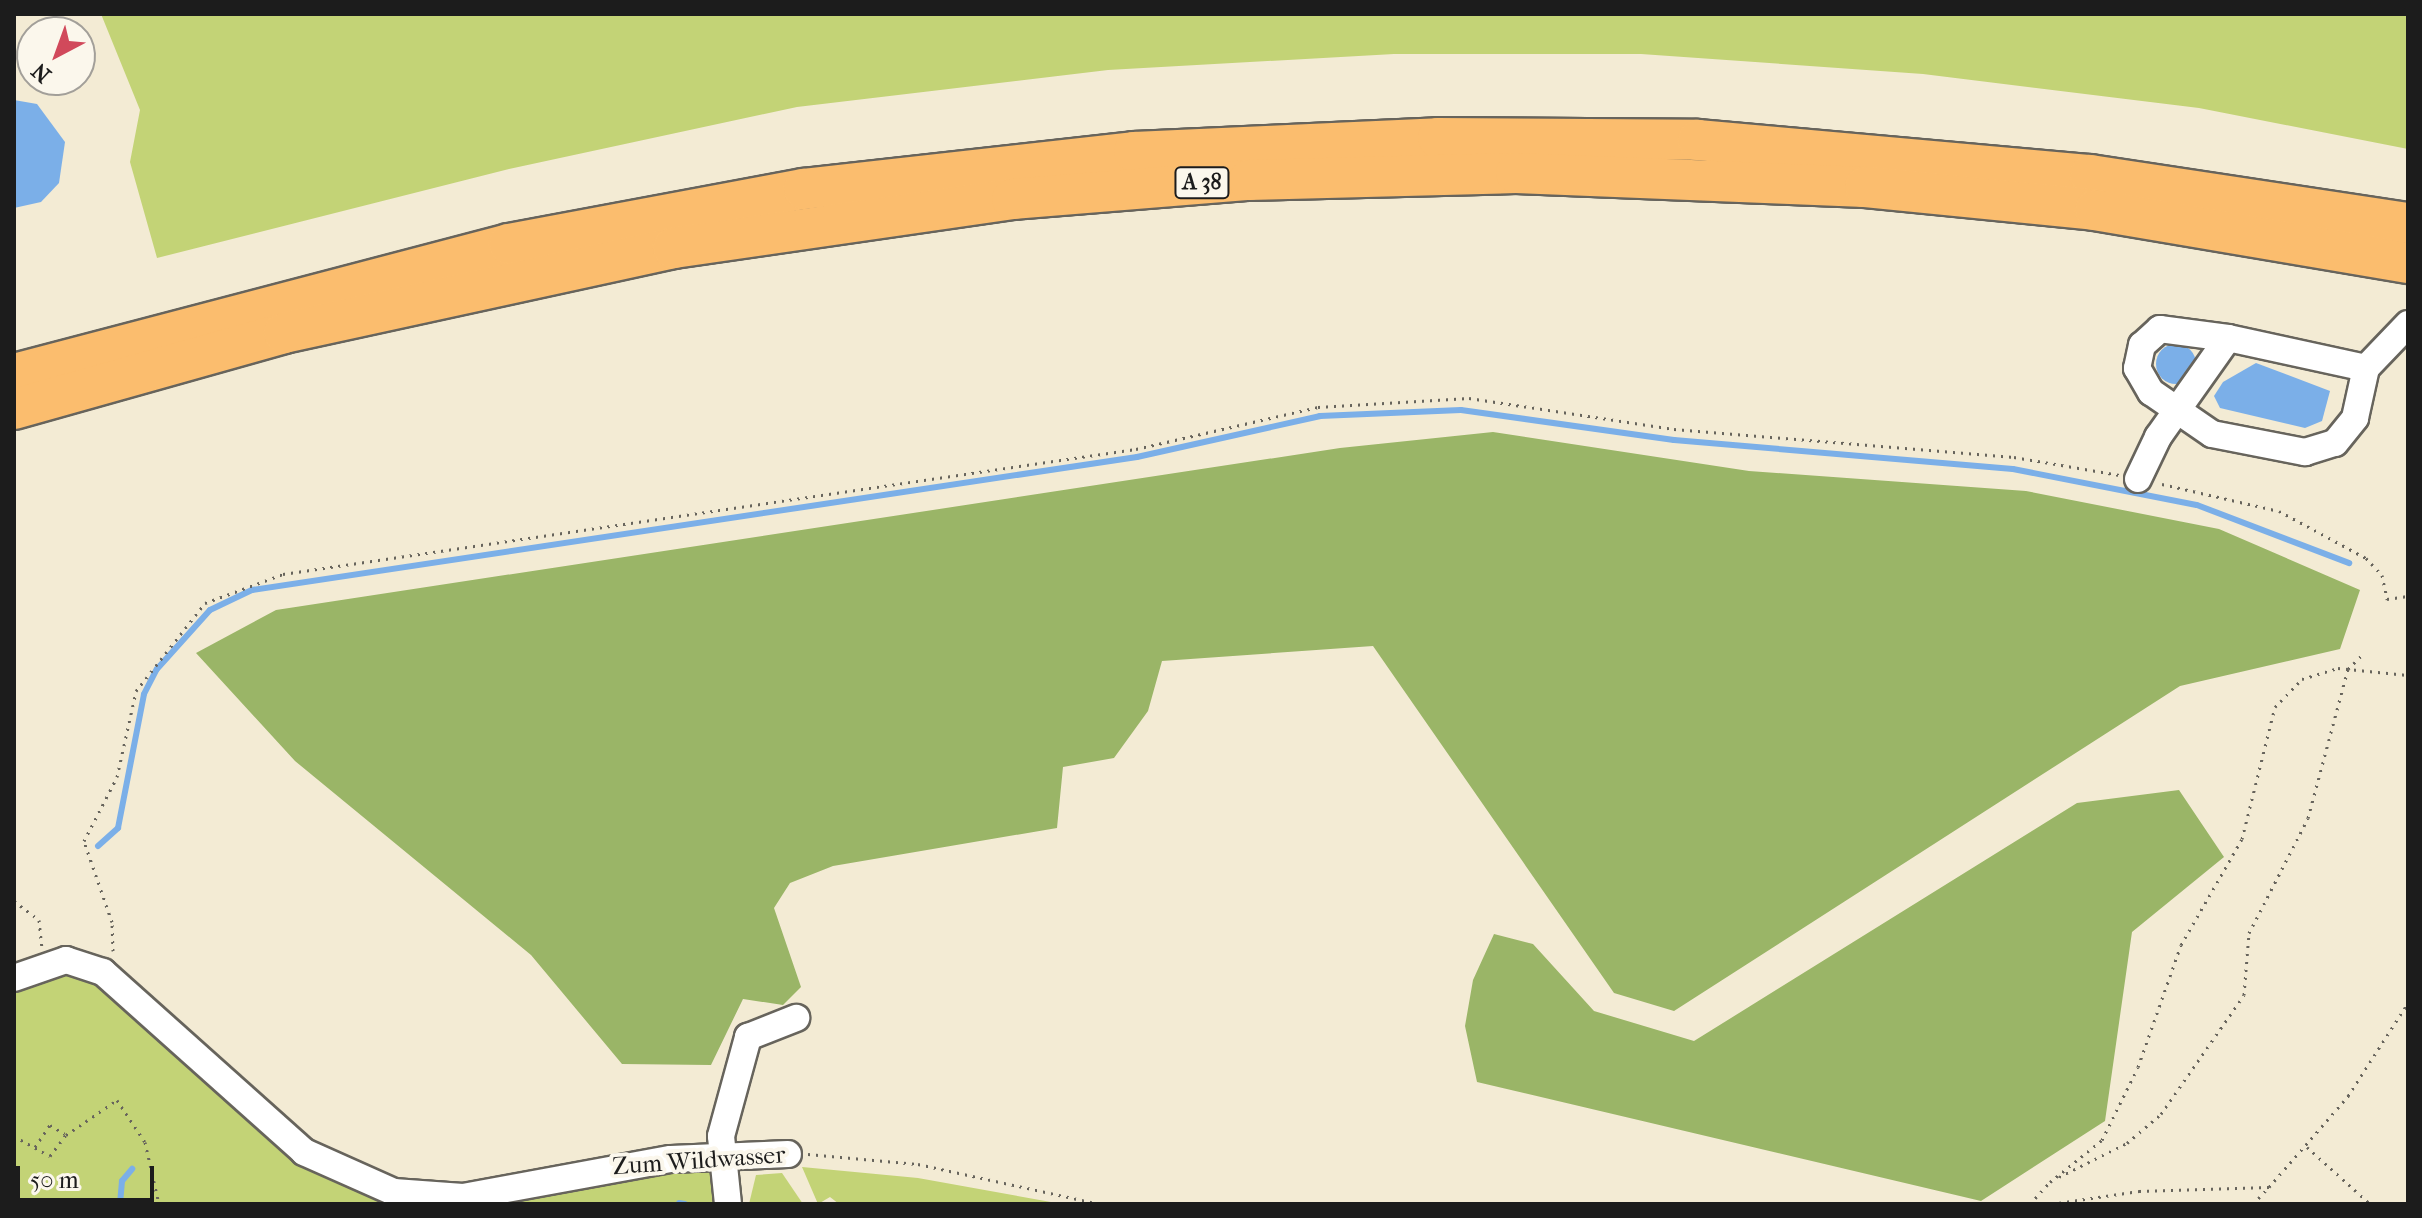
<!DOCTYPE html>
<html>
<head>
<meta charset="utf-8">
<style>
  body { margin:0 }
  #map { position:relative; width:2422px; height:1218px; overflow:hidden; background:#f3ebd4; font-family:"IM FELL French Canon",serif }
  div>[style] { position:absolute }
  .green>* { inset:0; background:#c3d376 }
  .forest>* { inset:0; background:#9ab567 }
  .water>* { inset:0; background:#7bafe8 }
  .round { border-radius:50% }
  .stream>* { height:6px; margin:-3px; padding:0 3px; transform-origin:3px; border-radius:3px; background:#7bafe8 }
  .path>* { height:3px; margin-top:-1.5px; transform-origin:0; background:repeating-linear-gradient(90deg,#67645c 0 2px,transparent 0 8px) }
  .roads { filter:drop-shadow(2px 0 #67645c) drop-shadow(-2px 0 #67645c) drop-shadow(0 2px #67645c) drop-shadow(0 -2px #67645c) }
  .minor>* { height:26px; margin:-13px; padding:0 13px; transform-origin:13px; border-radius:13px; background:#fff }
  .highway>* { height:40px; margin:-20px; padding:0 20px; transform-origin:20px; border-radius:20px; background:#fbbd6e }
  span { translate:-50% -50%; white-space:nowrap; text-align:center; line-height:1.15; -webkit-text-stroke:8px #fbf7ec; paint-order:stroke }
  .shield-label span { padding:2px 6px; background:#fbf7ec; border:2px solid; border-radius:6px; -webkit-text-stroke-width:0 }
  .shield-label { font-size:22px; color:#1c1c1c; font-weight:700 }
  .street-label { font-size:24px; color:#1c1c1c }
  .frame { position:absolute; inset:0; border:16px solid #1c1c1c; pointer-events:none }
  .north { position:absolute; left:16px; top:16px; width:80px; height:80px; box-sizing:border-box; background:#fbf7ec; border:2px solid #a29f99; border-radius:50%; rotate:221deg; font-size:22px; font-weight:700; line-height:32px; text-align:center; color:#1c1c1c }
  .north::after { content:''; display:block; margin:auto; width:28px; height:36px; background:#d1495b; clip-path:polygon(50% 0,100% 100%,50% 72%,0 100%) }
  .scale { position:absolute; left:16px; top:1166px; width:138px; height:36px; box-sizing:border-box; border:4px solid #1c1c1c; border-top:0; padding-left:10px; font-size:24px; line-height:28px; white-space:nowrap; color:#1c1c1c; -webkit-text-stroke:6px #fbf7ec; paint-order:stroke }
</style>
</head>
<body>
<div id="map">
  <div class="green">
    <i style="clip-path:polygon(101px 14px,2408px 14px,2408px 149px,2199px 108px,1923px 74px,1641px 54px,1394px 54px,1108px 70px,797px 107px,509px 169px,157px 258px,130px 162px,140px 110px)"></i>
    <i style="clip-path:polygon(86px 964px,304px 1152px,394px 1192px,722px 1157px,728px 1204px,14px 1204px,14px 978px)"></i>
    <i style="clip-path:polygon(802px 1167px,918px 1178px,1062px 1204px,839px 1204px,830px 1197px,818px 1204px)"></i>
    <i style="clip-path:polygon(782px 1173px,803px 1204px,749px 1204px,756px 1175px)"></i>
  </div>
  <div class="forest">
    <i style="clip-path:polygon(1493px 432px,1749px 471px,2026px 491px,2219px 529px,2360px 590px,2340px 649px,2180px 686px,1674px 1011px,1614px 993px,1373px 646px,1162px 661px,1148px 711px,1114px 758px,1063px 767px,1057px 828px,833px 866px,790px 883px,774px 908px,801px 987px,783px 1005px,743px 999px,711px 1065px,622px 1064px,531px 955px,295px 761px,196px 653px,276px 610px,1340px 448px)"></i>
    <i style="clip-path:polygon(2179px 790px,2224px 857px,2132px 932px,2105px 1121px,1981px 1201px,1477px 1082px,1465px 1026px,1473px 980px,1494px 934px,1533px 944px,1594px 1011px,1694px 1041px,2077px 803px)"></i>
  </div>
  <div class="water">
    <i style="clip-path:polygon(14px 100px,37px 104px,65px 142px,59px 183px,41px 202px,14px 208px)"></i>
    <i class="round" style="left:2156px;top:344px;width:40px;height:40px"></i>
    <i style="clip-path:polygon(2256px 363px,2330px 391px,2322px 421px,2305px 428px,2220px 408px,2214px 396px,2223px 382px)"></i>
  </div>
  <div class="stream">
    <i style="left:98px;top:846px;width:27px;rotate:-42deg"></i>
    <i style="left:118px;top:828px;width:136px;rotate:-79deg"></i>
    <i style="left:144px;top:694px;width:28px;rotate:-63deg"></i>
    <i style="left:157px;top:669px;width:79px;rotate:-48.1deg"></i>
    <i style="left:210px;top:610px;width:47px;rotate:-25.5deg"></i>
    <i style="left:252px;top:590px;width:895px;rotate:-8.55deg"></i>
    <i style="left:1137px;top:457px;width:188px;rotate:-12.6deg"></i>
    <i style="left:1320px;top:416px;width:141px;rotate:-2.4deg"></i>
    <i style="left:1461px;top:410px;width:215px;rotate:8deg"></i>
    <i style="left:1674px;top:440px;width:340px;rotate:4.9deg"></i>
    <i style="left:2013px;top:469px;width:187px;rotate:11.1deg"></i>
    <i style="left:2197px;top:505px;width:163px;rotate:20.9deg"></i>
    <i style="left:679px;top:1203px;width:6px;rotate:9deg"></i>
    <i style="left:120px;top:1204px;width:23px;rotate:-85deg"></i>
    <i style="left:122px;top:1181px;width:16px;rotate:-50deg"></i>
  </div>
  <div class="path">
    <i style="left:2162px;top:484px;width:120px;rotate:13deg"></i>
    <i style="left:2279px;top:511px;width:99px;rotate:28.4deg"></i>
    <i style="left:2366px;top:558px;width:23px;rotate:47deg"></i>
    <i style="left:2382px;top:575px;width:25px;rotate:78deg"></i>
    <i style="left:2387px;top:599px;width:21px;rotate:-8deg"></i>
    <i style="left:14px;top:901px;width:31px;rotate:37deg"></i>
    <i style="left:39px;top:920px;width:27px;rotate:84deg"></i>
    <i style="left:113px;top:951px;width:29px;rotate:-92deg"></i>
    <i style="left:112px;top:922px;width:86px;rotate:-109.1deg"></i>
    <i style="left:84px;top:841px;width:72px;rotate:-62.7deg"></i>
    <i style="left:117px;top:777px;width:88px;rotate:-77.5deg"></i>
    <i style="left:136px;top:691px;width:112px;rotate:-51.9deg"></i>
    <i style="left:205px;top:603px;width:83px;rotate:-20.4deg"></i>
    <i style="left:283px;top:574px;width:862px;rotate:-8.34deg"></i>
    <i style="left:1136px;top:449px;width:187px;rotate:-13deg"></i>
    <i style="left:1318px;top:407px;width:151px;rotate:-3.4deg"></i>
    <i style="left:1469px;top:398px;width:207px;rotate:8.6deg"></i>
    <i style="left:1674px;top:429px;width:341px;rotate:4.7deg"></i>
    <i style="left:2014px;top:457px;width:107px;rotate:9.7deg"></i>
    <i style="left:14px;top:1136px;width:41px;rotate:29.1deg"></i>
    <i style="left:50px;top:1156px;width:26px;rotate:-53deg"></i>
    <i style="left:66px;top:1135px;width:62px;rotate:-34.5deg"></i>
    <i style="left:117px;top:1100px;width:50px;rotate:56.3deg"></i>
    <i style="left:145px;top:1142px;width:64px;rotate:77.3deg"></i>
    <i style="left:35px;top:1147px;width:27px;rotate:-56deg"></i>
    <i style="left:50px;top:1125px;width:17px;rotate:31deg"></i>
    <i style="left:2307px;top:1147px;width:85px;rotate:42.1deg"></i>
    <i style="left:808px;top:1154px;width:110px;rotate:5.2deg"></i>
    <i style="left:918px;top:1164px;width:186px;rotate:12.4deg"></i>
    <i style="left:2059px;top:1177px;width:76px;rotate:-26.6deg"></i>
    <i style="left:2127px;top:1143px;width:45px;rotate:-40.5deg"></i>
    <i style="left:2161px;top:1114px;width:145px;rotate:-55.1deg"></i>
    <i style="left:2244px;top:995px;width:62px;rotate:-85.4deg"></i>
    <i style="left:2249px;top:933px;width:129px;rotate:-62.8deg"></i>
    <i style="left:2308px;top:818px;width:154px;rotate:-75deg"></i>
    <i style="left:2348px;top:669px;width:21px;rotate:-45deg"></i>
    <i style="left:2050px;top:1182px;width:67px;rotate:-38.9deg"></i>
    <i style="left:2102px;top:1140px;width:81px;rotate:-63.7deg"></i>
    <i style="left:2138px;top:1067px;width:129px;rotate:-70.6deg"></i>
    <i style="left:2181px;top:945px;width:122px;rotate:-60.1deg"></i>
    <i style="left:2242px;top:839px;width:136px;rotate:-76deg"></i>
    <i style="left:2275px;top:707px;width:39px;rotate:-46deg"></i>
    <i style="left:2302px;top:679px;width:38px;rotate:-17deg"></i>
    <i style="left:2338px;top:668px;width:70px;rotate:5.7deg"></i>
    <i style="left:140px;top:1203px;width:1px;rotate:45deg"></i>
    <i style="left:2030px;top:1204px;width:28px;rotate:-48deg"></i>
    <i style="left:2051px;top:1204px;width:89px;rotate:-8.4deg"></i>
    <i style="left:2139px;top:1191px;width:130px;rotate:-1.8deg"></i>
    <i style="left:2269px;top:1187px;width:121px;rotate:-49deg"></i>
    <i style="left:2348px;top:1096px;width:111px;rotate:-57.2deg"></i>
    <i style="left:2253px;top:1204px;width:23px;rotate:-47deg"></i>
  </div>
  <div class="roads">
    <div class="minor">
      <i style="left:2228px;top:338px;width:69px;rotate:-172.5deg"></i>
      <i style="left:2160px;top:329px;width:24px;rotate:138deg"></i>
      <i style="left:2142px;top:345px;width:24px;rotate:102deg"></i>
      <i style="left:2137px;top:368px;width:28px;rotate:60deg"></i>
      <i style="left:2151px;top:392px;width:74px;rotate:34.5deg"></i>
      <i style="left:2212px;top:434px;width:95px;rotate:11deg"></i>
      <i style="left:2305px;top:452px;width:31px;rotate:-17deg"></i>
      <i style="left:2335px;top:443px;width:32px;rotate:-51deg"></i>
      <i style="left:2355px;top:418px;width:51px;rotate:-77.6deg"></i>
      <i style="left:2138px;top:479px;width:47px;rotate:-64.5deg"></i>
      <i style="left:2158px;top:437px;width:121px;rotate:-54.7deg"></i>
      <i style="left:2228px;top:338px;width:141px;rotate:12.3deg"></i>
      <i style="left:2366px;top:368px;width:61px;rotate:-46.3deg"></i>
      <i style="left:14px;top:978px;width:55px;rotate:-19.1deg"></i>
      <i style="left:66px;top:960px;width:39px;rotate:18deg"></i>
      <i style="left:103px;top:972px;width:270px;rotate:41.8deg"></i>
      <i style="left:304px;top:1152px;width:98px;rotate:24deg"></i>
      <i style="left:394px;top:1192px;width:69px;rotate:4.1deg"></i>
      <i style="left:463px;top:1197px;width:211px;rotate:-10.4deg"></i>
      <i style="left:671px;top:1159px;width:117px;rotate:-2.4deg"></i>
      <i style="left:728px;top:1204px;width:68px;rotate:-95.9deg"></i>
      <i style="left:721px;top:1136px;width:103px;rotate:-74.7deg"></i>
      <i style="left:748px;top:1037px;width:52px;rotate:-21.6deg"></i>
    </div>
    <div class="highway">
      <i style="left:14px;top:374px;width:512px;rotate:-14.72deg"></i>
      <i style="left:509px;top:244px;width:300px;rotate:-10.6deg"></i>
      <i style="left:804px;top:189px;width:332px;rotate:-6.4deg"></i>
      <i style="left:1134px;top:152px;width:304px;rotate:-2.6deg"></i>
      <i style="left:1438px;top:138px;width:260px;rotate:0.4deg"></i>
      <i style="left:1698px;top:140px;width:394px;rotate:5.1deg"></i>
      <i style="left:2090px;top:175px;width:322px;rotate:8.6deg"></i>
      <i style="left:14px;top:409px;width:280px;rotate:-15.7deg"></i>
      <i style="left:284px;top:333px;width:398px;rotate:-12.3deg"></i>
      <i style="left:673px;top:248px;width:343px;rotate:-8.2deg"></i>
      <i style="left:1012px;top:199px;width:238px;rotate:-4.6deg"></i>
      <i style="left:1249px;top:180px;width:267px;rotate:-1.5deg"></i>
      <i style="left:1516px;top:173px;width:349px;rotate:2.3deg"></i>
      <i style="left:1865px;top:187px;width:231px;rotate:5.7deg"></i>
      <i style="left:2095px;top:210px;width:317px;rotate:9.6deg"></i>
    </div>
  </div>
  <div class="shield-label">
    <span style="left:1202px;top:183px">A 38</span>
  </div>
  <div class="street-label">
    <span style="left:699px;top:1161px;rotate:-4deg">Zum Wildwasser</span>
  </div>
  <div class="frame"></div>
  <div class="north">N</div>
  <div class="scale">50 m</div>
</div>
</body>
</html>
